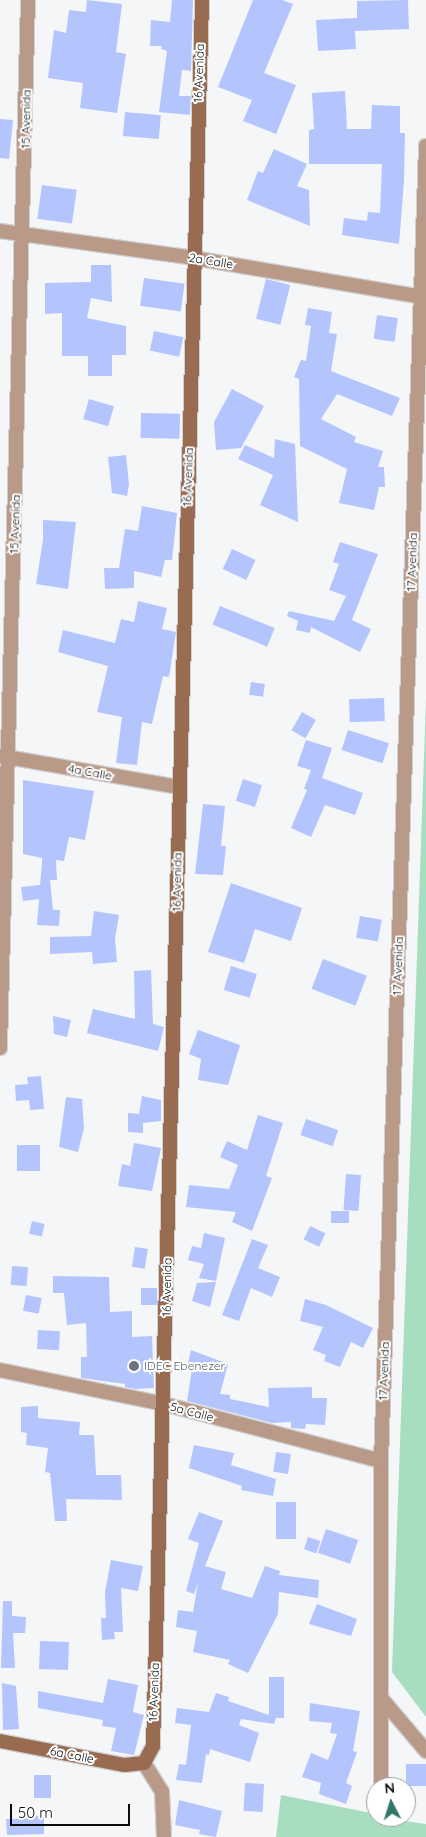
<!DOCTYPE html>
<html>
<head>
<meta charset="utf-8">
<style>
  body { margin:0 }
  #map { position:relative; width:426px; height:1837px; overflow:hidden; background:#f5f6f8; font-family:Quicksand,sans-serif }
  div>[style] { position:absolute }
  .green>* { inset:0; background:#a7dec0 }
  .building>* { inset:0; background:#b4c5fe; transform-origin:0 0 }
  .roads { filter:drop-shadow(1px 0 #d0d1d2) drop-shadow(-1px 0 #d0d1d2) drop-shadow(0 1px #d0d1d2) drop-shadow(0 -1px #d0d1d2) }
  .minor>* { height:14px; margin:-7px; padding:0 7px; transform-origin:7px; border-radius:7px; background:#b99987 }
  .secondary>* { height:14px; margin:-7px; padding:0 7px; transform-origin:7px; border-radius:7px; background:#996c51 }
  .dots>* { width:14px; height:14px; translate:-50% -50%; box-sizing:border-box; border:2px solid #fff; border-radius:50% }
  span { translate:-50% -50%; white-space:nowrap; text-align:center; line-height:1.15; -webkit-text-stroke:4px #fff; paint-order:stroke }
  .street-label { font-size:12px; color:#0b0c0c }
  .worship-label { font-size:12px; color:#5b616d }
  .left { translate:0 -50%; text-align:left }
  .north { position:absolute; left:366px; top:1777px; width:50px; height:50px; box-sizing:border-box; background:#fff; border:1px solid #9d9e9e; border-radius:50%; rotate:355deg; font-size:14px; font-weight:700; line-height:20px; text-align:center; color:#0b0c0c }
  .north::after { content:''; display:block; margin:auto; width:18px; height:22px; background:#32776c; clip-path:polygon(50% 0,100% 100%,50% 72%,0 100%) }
  .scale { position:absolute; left:10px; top:1804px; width:120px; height:22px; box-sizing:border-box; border:2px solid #0b0c0c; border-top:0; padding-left:6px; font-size:15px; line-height:18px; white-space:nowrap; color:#0b0c0c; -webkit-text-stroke:4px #fff; paint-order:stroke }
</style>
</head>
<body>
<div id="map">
  <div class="green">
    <i style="clip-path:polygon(426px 699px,426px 1717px,392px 1672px)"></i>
    <i style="clip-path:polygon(281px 1795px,376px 1814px,376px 1817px,426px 1824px,426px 1837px,276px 1837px)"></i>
  </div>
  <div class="building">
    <i style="clip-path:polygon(87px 0,122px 4px,116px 52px,126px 54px,117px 113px,80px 108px,83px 83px,48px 78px,54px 30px,66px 33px,69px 10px,86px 12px)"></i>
    <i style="clip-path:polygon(172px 0,193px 0,191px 71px,182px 70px,179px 96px,191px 96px,190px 115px,159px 112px,167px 51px,161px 49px,162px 46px,150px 46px,151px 20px,170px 22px)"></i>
    <i style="clip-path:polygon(253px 0,282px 0,293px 4px,264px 73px,296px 85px,276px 134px,243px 121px,252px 100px,218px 87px)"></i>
    <i style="clip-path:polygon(408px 0,409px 29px,355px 31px,356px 49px,318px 51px,316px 20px,357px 18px,357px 1px)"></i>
    <i style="clip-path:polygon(345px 91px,347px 129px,371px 129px,372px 105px,400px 106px,400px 133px,405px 133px,404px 181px,399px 244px,342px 235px,344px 218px,367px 221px,368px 212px,380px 213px,382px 164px,309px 164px,309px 130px,314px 129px,312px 93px)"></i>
    <i style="left:125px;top:112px;width:36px;height:24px;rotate:5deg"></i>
    <i style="clip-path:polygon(0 119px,13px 120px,9px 159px,0 158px)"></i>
    <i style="clip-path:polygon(274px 149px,307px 164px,297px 186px,309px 190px,310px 226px,247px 200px,258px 171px,263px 173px)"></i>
    <i style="left:42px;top:185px;width:35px;height:34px;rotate:8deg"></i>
    <i style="clip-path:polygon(91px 265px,111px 265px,112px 302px,91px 298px,87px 318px,126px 326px,126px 355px,112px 355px,112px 376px,88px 376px,88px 356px,62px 356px,62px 313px,45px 314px,45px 283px,91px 282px)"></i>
    <i style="left:144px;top:278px;width:41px;height:28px;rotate:8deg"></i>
    <i style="left:266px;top:279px;width:25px;height:41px;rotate:14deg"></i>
    <i style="clip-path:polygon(308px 308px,332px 312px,329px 333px,337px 334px,331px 371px,400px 398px,392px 416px,337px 394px,321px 419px,356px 437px,354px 442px,383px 451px,378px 467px,384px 467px,385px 487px,379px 487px,374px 510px,339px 503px,347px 469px,300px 446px,299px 379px,294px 377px,301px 360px,306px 361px,311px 326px,305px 325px)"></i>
    <i style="left:377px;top:315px;width:21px;height:24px;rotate:8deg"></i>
    <i style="left:154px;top:331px;width:30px;height:20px;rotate:12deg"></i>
    <i style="clip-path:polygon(232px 389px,264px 406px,241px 448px,216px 450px,214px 422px)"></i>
    <i style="left:89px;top:399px;width:26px;height:21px;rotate:16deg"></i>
    <i style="left:141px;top:413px;width:39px;height:25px;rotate:1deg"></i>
    <i style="clip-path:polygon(275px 439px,295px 444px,298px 522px,260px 505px,273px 475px,238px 459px,245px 445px,274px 458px)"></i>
    <i style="clip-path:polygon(126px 455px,129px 485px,127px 496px,112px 493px,108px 457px)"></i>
    <i style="clip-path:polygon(142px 506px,177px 513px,172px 560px,165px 560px,161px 577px,134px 571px,134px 588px,105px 589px,104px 568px,119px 568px,125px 529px,138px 531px)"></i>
    <i style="clip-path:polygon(43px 520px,76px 522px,68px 589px,36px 584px,43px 540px)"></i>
    <i style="clip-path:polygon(340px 542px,378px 554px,352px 620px,371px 629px,360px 652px,311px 627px,310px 633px,296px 630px,298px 621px,287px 616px,289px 611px,334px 621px,346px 596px,329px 590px,339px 564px,333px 562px)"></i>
    <i style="left:232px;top:549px;width:26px;height:22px;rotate:25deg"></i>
    <i style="clip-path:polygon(138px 601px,167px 608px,162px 629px,176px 632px,169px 677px,163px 676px,152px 724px,142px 722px,137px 765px,116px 763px,122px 717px,97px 712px,108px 666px,58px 652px,63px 630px,115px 643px,121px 619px,134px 622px)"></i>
    <i style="left:220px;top:606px;width:59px;height:20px;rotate:22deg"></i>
    <i style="left:251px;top:682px;width:14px;height:13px;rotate:8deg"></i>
    <i style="left:384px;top:698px;width:23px;height:35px;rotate:88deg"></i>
    <i style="left:302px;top:712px;width:16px;height:21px;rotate:30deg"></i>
    <i style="left:348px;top:730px;width:43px;height:21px;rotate:18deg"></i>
    <i style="clip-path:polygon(306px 740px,332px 748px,322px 778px,363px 793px,355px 815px,325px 805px,311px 837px,291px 828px,307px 790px,304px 789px,311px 770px,297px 766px)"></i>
    <i style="left:243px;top:779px;width:20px;height:23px;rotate:18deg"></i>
    <i style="clip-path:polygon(23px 780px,94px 791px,85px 840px,69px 837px,64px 861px,56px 860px,57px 880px,50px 880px,53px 910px,60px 910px,59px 926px,37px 925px,39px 899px,23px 901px,21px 887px,40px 885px,42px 863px,42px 858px,23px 854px)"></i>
    <i style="clip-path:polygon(203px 804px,225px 806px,221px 846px,226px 846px,223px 875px,195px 874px)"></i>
    <i style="clip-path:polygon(231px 883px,302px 908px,291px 941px,255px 929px,244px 963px,208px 952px)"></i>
    <i style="clip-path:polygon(94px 911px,119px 915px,115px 939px,117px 962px,93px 964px,92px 952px,50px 954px,50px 937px,91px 936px)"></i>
    <i style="left:360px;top:916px;width:22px;height:22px;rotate:10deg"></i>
    <i style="left:323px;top:959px;width:47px;height:32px;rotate:21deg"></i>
    <i style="left:231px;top:966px;width:27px;height:25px;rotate:17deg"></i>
    <i style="clip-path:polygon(151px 970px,153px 1024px,164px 1027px,158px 1051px,87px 1033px,93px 1009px,135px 1019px,134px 971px)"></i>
    <i style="clip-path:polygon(53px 1016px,71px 1020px,67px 1037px,54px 1034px)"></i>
    <i style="clip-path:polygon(198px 1030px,240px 1045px,228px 1085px,198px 1080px,201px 1059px,189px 1054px)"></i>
    <i style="clip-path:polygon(41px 1076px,44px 1109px,30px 1110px,29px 1100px,16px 1101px,15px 1085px,28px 1084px,27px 1077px)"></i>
    <i style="clip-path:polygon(142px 1096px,161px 1100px,161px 1121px,143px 1123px,143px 1133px,128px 1132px,128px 1113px,139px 1114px)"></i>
    <i style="clip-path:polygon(66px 1097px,82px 1099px,84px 1128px,78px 1152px,59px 1147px)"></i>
    <i style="clip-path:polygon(258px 1115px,283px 1123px,266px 1176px,272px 1178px,252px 1231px,232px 1222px,236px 1212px,186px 1207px,189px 1185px,229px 1189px,238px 1165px,220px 1157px,227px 1141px,247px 1150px)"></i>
    <i style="left:306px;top:1119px;width:34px;height:17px;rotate:19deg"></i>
    <i style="clip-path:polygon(134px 1143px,161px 1148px,152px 1191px,118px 1186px,122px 1164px,130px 1166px)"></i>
    <i style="left:40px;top:1145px;width:26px;height:23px;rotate:90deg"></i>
    <i style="left:346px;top:1174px;width:15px;height:36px;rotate:4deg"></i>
    <i style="left:331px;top:1211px;width:18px;height:12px"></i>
    <i style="left:32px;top:1221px;width:13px;height:13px;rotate:13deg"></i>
    <i style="left:310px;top:1226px;width:17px;height:15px;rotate:25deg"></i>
    <i style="clip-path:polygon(204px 1233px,225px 1238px,216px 1281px,199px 1278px,204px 1264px,188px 1260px,192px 1246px,201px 1248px)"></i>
    <i style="clip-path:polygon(252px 1239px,268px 1245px,258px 1268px,280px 1277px,272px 1297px,251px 1288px,239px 1321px,222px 1315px)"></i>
    <i style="left:135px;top:1247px;width:13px;height:20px;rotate:9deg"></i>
    <i style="left:12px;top:1266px;width:16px;height:19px;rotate:4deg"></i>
    <i style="clip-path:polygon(53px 1276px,109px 1277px,110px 1312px,132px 1311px,132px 1337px,152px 1336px,154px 1388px,135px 1389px,125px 1387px,125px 1384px,81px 1378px,81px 1357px,87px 1357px,86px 1323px,67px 1325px,64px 1293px,53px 1293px)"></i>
    <i style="clip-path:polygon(216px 1282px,210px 1307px,192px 1301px,197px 1283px)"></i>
    <i style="left:157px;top:1288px;width:17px;height:16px;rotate:90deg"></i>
    <i style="left:26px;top:1295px;width:16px;height:16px;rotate:11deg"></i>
    <i style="clip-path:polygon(305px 1299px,326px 1305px,373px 1328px,363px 1348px,351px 1342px,340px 1367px,324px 1361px,326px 1355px,313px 1350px,323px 1327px,300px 1321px)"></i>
    <i style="left:38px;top:1330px;width:22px;height:19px;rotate:3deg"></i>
    <i style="clip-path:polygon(191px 1350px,228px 1364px,220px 1394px,230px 1395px,230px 1399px,269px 1407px,268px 1388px,312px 1387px,312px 1398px,327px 1398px,325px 1425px,306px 1424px,305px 1429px,291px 1428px,291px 1422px,272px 1423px,187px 1401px,192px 1369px,187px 1368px)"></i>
    <i style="clip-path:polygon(38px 1406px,38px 1418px,80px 1422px,79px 1435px,94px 1435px,96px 1475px,121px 1475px,122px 1500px,66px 1499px,67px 1521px,55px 1521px,50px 1473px,45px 1472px,48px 1448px,26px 1445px,27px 1433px,21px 1432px,21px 1407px)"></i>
    <i style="clip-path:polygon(194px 1445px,234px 1453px,231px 1465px,276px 1479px,273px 1496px,241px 1490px,242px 1486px,189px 1468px)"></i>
    <i style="left:276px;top:1452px;width:15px;height:20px;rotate:8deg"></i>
    <i style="left:276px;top:1502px;width:20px;height:37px"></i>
    <i style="clip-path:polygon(199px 1512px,223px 1521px,205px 1566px,226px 1572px,221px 1589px,252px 1598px,265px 1566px,280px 1571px,279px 1575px,319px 1580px,318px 1598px,279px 1592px,278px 1614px,248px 1673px,228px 1664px,230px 1660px,193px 1652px,197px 1631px,176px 1627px,178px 1610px,193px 1612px,198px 1583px,194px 1594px,186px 1591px,199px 1543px,188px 1539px)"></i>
    <i style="left:326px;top:1529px;width:34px;height:25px;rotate:19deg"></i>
    <i style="left:308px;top:1537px;width:13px;height:13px;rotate:18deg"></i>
    <i style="clip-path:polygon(111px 1560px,143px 1566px,138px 1591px,121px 1588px,123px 1632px,114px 1632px,115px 1639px,102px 1640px,101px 1618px,106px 1618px,105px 1592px)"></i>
    <i style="clip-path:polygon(3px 1601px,12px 1601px,12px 1616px,26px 1617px,25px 1633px,13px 1633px,15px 1668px,1px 1668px)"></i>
    <i style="clip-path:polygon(317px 1604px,357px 1619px,351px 1636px,309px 1624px)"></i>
    <i style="left:40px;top:1641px;width:29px;height:28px;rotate:2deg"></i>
    <i style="clip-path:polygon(269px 1677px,284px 1677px,284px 1718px,276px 1718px,274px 1724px,241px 1719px,239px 1725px,259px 1733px,250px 1762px,210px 1749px,209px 1755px,206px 1754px,202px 1783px,176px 1780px,179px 1764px,186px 1765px,191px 1725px,175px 1723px,177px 1708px,209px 1712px,216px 1693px,229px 1697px,228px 1701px,269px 1715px)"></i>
    <i style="clip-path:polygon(108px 1679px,138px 1685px,133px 1712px,144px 1715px,134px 1755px,111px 1751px,116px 1728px,102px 1726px,103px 1720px,38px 1708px,38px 1691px,103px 1703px)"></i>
    <i style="clip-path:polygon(2px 1683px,16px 1686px,19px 1729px,3px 1730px)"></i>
    <i style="clip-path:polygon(310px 1703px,360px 1711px,353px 1751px,357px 1752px,346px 1783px,352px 1786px,346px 1804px,319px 1794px,321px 1783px,302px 1777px,311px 1753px,328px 1760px,337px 1734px,330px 1733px,332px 1723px,309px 1721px)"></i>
    <i style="left:406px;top:1764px;width:20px;height:22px"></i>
    <i style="left:34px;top:1775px;width:17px;height:23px"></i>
    <i style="left:245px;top:1783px;width:19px;height:28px;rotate:3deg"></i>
    <i style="clip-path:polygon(179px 1800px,222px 1811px,216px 1837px,199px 1834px,200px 1830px,175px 1825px)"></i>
    <i style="clip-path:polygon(26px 1816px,44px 1816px,44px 1834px,7px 1835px,6px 1819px,26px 1819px)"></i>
  </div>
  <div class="roads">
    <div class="minor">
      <i style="left:0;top:231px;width:196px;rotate:7.9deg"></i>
      <i style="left:194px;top:258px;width:230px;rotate:9.7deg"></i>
      <i style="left:1px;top:756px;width:181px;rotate:9.9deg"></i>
      <i style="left:0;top:1048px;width:1048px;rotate:-88.47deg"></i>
      <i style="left:0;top:1370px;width:167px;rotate:11.7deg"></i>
      <i style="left:164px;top:1404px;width:224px;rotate:14.7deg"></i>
      <i style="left:382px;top:1699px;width:68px;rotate:49.8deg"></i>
      <i style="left:144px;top:1763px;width:34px;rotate:58deg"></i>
      <i style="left:162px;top:1792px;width:45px;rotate:87.5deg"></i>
      <i style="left:381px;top:1787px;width:326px;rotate:-90deg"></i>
      <i style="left:381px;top:1461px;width:1316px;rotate:-88.04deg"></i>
    </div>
    <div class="secondary">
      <i style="left:0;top:1741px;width:127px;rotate:10.9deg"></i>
      <i style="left:125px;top:1765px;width:19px;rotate:-6deg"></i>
      <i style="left:144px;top:1763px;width:19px;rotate:-62deg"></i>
      <i style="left:153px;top:1746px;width:1747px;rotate:-88.39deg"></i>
    </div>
  </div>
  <div class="dots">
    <i style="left:134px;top:1366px;background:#6b7280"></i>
  </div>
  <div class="street-label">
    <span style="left:199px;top:73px;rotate:-88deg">16 Avenida</span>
    <span style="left:26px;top:119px;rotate:-89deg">15 Avenida</span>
    <span style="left:211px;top:261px;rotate:9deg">2a Calle</span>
    <span style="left:188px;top:477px;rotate:-88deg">16 Avenida</span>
    <span style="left:15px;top:524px;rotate:-88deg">15 Avenida</span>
    <span style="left:412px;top:562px;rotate:-88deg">17 Avenida</span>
    <span style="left:90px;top:772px;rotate:10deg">4a Calle</span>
    <span style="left:177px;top:882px;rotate:-89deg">16 Avenida</span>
    <span style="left:398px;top:966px;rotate:-88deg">17 Avenida</span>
    <span style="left:167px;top:1287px;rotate:-89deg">16 Avenida</span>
    <span style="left:384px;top:1371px;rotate:-88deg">17 Avenida</span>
    <span style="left:192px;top:1412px;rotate:15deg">5a Calle</span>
    <span style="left:154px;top:1692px;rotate:-88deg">16 Avenida</span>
    <span style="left:72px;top:1755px;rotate:11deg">6a Calle</span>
  </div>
  <div class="worship-label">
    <span class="left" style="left:144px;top:1366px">IDEC Ebenezer</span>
  </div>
  <div class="north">N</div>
  <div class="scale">50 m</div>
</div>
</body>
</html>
